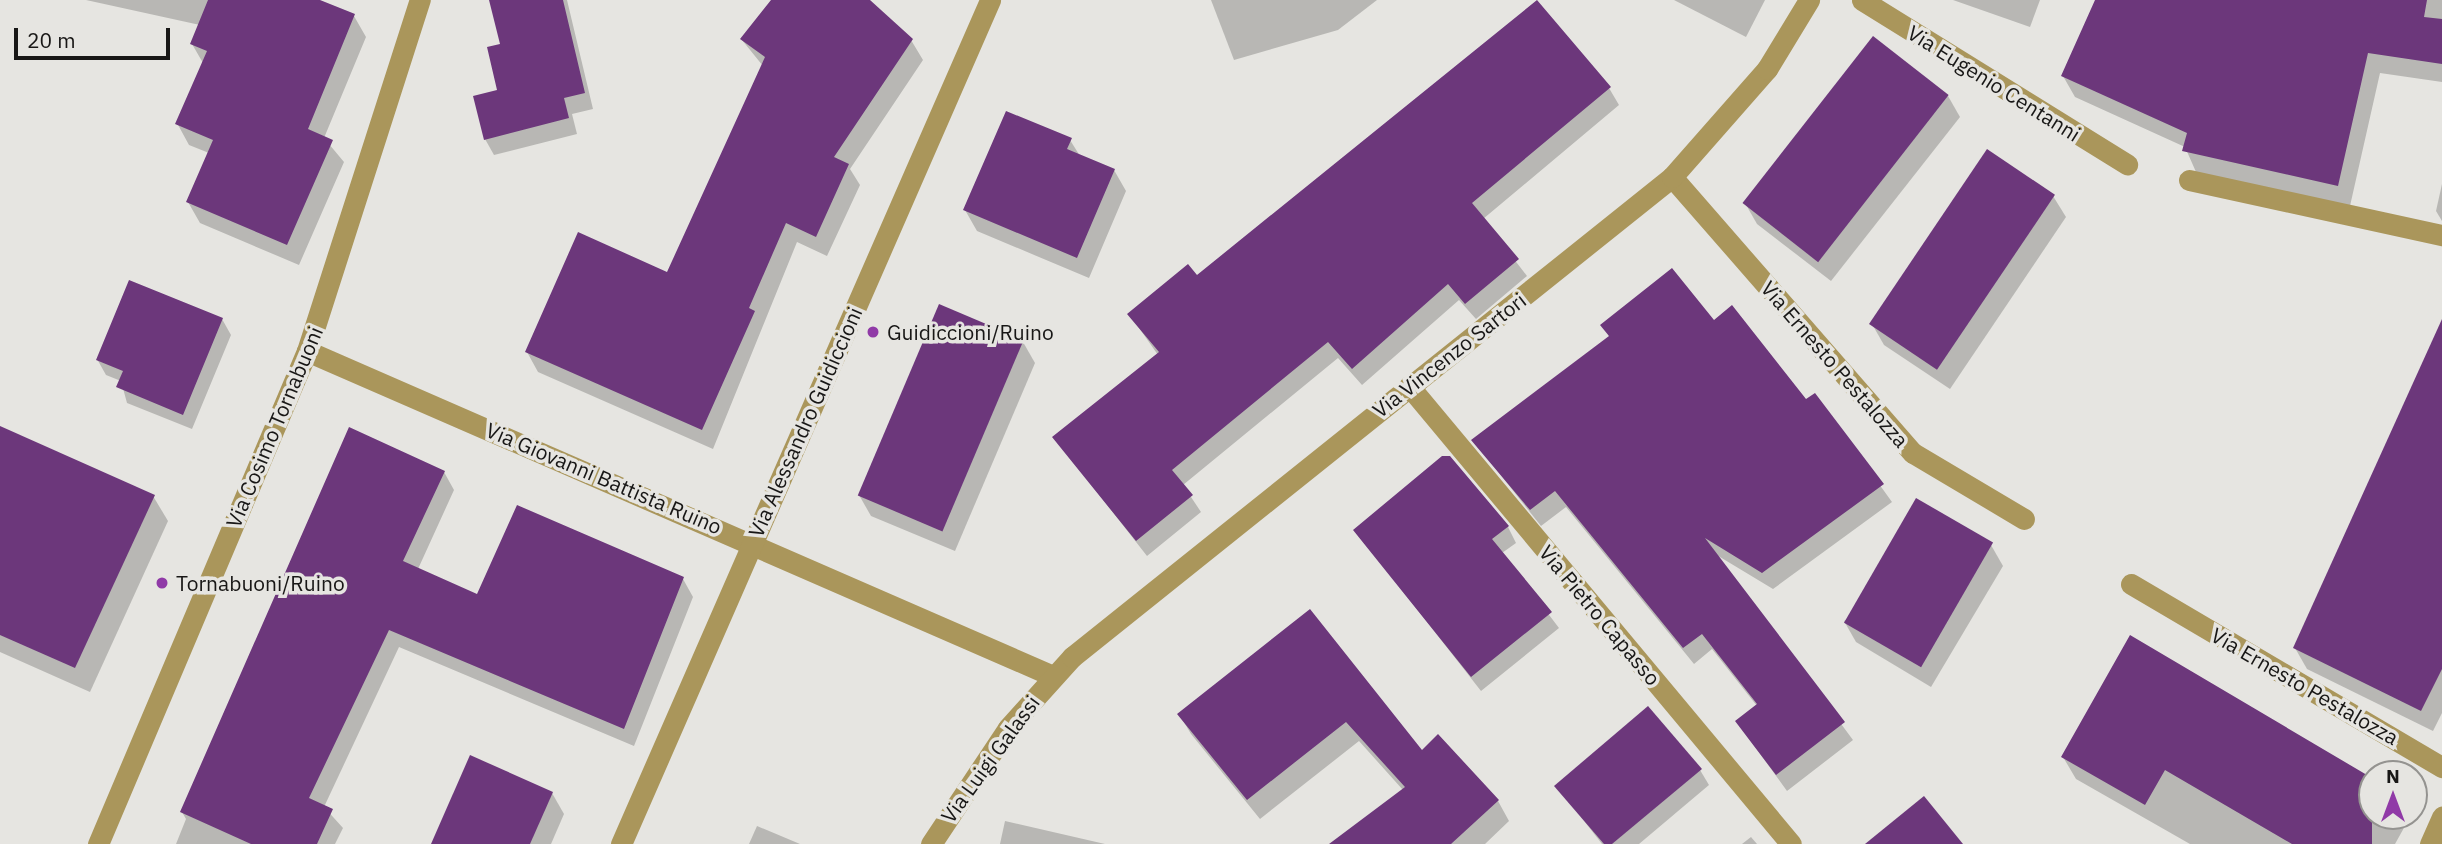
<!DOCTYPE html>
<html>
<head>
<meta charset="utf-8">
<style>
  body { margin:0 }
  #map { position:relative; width:2442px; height:844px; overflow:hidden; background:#e6e5e1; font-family:"IBM Plex Sans",sans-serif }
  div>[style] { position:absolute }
  .shadow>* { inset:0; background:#0003 }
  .building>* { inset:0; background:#6c377b; transform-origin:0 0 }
  .street>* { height:21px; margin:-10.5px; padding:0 10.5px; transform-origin:10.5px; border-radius:10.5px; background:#aa965b }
  .dots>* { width:19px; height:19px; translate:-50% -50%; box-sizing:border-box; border:4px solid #e6e5e1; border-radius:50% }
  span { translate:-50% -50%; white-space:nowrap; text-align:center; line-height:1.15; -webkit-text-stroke:7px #e6e5e1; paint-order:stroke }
  .street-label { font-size:21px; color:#181716 }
  .poi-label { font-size:21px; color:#181716 }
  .left { translate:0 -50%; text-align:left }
  .north { position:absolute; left:2358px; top:760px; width:70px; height:70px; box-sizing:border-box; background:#e6e5e1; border:2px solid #949390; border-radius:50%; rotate:0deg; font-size:19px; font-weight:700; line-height:28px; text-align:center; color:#181716 }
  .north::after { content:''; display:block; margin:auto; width:24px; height:32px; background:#903aa7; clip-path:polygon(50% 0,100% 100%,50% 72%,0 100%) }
  .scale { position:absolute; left:14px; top:28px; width:156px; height:32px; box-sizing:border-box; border:4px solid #181716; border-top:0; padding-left:9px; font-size:21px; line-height:24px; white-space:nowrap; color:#181716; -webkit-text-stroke:5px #e6e5e1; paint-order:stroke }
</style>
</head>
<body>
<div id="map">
  <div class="shadow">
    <i style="clip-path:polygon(86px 0,315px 0,354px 16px,366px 37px,324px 138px,344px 162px,299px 265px,200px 223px,188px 202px,209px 153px,189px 145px,177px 123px,203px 63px,192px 44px,200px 25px)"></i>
    <i style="clip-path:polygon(493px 0,567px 0,593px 109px,572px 114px,577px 134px,494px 155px,485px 139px,499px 91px,502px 45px)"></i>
    <i style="clip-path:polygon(773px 0,867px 0,911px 40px,923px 60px,850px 169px,860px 185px,827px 256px,797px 242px,713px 449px,538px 372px,527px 352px,668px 274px,763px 66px,742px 40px)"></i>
    <i style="clip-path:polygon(1211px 0,1377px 0,1338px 30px,1234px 60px)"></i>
    <i style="clip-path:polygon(1674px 0,1765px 0,1746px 37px)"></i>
    <i style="clip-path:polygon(1953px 0,2040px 0,2030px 27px)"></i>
    <i style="clip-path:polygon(2097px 0,2442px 0,2442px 82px,2380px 73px,2350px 206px,2196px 172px,2185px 147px,2075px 97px,2063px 76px)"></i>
    <i style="clip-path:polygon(1609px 88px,1619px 105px,1483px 219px,1527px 276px,1476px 319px,1459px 300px,1362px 385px,1338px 358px,1183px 485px,1201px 512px,1147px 556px,1054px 437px,1158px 355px,1130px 315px,1196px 277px)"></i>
    <i style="clip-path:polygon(1948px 96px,1960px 117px,1831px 281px,1757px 224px,1745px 203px)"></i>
    <i style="clip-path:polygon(1070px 140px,1080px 156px,1114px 170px,1126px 191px,1089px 278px,977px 231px,965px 210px)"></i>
    <i style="clip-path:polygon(2442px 184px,2442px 221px,2436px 211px)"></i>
    <i style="clip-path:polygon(2053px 196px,2066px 217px,1950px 389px,1884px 345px,1872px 324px)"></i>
    <i style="clip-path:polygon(222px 319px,231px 335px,192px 429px,127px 403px,121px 381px,106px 375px,97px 359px)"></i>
    <i style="clip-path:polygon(2442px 321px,2442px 713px,2433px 731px,2307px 669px,2295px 648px)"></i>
    <i style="clip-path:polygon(1714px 322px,1806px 401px,1815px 395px,1892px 502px,1773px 589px,1715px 554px,1853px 740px,1787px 791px,1737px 722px,1757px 706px,1712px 649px,1694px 664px,1566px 507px,1541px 526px,1473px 440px,1610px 338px,1603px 325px)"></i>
    <i style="clip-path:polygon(1023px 342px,1035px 363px,955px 551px,871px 516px,859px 495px)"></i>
    <i style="clip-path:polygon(0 428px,153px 496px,168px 521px,90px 692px,0 652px)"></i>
    <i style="clip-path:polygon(1450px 458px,1508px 527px,1516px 543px,1502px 553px,1559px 628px,1481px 691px,1355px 530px)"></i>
    <i style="clip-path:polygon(444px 472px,454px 490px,418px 569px,478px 596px,683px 579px,693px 597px,634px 746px,399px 647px,324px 807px,343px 828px,335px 844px,176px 844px,186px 819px,182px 812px)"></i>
    <i style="clip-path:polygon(1991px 545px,2003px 566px,1931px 687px,1856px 642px,1844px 621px)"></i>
    <i style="clip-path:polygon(1310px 611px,1422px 752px,1438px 737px,1498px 801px,1509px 821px,1485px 844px,1332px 844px,1403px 790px,1359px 741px,1260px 819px,1191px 734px,1179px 714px)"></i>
    <i style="clip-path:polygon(2063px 757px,2372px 780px,2372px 816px,2410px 817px,2395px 844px,2190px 844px,2076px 779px)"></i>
    <i style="clip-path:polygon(1700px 770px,1709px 785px,1639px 844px,1602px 844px,1557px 786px)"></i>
    <i style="clip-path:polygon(552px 793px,564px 814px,551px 844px,433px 844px)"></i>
    <i style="clip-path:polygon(1005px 821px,1105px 844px,1000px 844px)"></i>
    <i style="clip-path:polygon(757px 826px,800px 844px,749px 844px)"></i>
    <i style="clip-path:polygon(1751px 837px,1757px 844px,1742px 844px)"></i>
  </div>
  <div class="building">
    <i style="clip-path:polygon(208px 0,320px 0,355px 14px,308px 129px,333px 140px,287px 245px,186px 202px,213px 140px,175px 124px,207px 51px,190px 44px)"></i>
    <i style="clip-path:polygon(489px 0,563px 0,585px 93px,564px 98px,569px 118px,484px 140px,473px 96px,497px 90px,487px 47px,500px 44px)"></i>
    <i style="clip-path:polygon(771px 0,870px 0,913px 39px,834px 157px,849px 164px,816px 237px,786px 223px,749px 308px,755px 311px,702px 430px,525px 352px,578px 232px,667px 272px,765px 57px,740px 39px)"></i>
    <i style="clip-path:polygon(1537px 0,1611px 87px,1472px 203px,1519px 259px,1465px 304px,1448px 284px,1352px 369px,1328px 342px,1172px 470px,1193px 495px,1136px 541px,1052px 437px,1159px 352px,1127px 314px,1188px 264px,1197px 275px)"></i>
    <i style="clip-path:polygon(2095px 0,2427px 0,2424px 17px,2442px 19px,2442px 64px,2368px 53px,2338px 186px,2182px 151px,2187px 133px,2061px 76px)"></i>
    <i style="left:1873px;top:36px;width:96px;height:212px;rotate:38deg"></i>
    <i style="clip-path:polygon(1006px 111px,1072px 138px,1067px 149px,1115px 169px,1077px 258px,963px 210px)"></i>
    <i style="left:1987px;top:149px;width:82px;height:211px;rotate:34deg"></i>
    <i style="clip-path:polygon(1672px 268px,1714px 320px,1732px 305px,1806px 399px,1815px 393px,1884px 484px,1762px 573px,1705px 538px,1845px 722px,1776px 775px,1735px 721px,1757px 704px,1702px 634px,1683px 648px,1555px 491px,1530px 510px,1471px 440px,1609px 336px,1600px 325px)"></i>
    <i style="clip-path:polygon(129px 280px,223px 318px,183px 415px,116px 387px,123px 371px,96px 360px)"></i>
    <i style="left:939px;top:304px;width:92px;height:208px;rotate:23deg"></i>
    <i style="clip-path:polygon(2442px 319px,2442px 669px,2421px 711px,2293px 648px)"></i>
    <i style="clip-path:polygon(0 426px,155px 495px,75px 668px,0 635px)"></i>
    <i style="clip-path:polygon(349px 427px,445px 471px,403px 561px,477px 594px,517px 505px,684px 577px,624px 729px,389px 630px,309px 798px,333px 809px,317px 844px,251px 844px,180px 812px)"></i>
    <i style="clip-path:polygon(1442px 456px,1450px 456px,1509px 526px,1492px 539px,1552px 612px,1471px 677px,1353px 530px)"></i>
    <i style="left:1916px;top:498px;width:89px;height:144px;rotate:30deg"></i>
    <i style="clip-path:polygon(1310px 609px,1422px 750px,1438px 734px,1499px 800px,1451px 844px,1329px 844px,1405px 787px,1346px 722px,1247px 800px,1177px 714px)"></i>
    <i style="clip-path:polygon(2130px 635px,2372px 778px,2372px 844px,2292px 844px,2165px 770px,2145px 805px,2061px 757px)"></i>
    <i style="clip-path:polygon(1648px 706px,1702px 769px,1612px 844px,1604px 844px,1554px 786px)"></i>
    <i style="clip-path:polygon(470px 755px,553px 792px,530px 844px,431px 844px)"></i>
    <i style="clip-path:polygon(1924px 796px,1963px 844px,1865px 844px)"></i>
  </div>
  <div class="street">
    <i style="left:1862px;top:0;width:312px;rotate:31.8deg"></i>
    <i style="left:1672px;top:177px;width:366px;rotate:48.9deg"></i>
    <i style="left:1913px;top:453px;width:129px;rotate:30.7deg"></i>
    <i style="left:2189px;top:180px;width:259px;rotate:12.3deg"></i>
    <i style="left:307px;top:351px;width:814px;rotate:23.54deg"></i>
    <i style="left:1409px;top:386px;width:596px;rotate:50.17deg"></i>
    <i style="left:2131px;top:584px;width:361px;rotate:30.5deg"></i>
    <i style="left:98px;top:844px;width:535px;rotate:-67.03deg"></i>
    <i style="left:307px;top:351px;width:369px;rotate:-72.2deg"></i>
    <i style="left:621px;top:844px;width:921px;rotate:-66.38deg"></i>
    <i style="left:931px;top:844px;width:139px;rotate:-56.4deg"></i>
    <i style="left:1008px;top:728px;width:96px;rotate:-48deg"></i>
    <i style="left:1072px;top:657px;width:768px;rotate:-38.66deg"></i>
    <i style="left:1672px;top:177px;width:144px;rotate:-48.7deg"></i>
    <i style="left:1767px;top:69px;width:81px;rotate:-58.7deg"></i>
    <i style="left:2430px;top:844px;width:30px;rotate:-66deg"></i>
  </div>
  <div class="dots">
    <i style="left:873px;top:332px;background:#903aa7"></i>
    <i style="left:162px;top:583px;background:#903aa7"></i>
  </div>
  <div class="street-label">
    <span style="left:1994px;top:83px;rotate:32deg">Via Eugenio Centanni</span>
    <span style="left:1449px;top:355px;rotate:-38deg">Via Vincenzo Sartori</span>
    <span style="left:1835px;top:364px;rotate:49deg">Via Ernesto Pestalozza</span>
    <span style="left:805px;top:422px;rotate:-66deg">Via Alessandro Guidiccioni</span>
    <span style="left:274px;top:427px;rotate:-67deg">Via Cosimo Tornabuoni</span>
    <span style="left:604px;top:478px;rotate:23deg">Via Giovanni Battista Ruino</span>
    <span style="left:1600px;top:615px;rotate:50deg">Via Pietro Capasso</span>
    <span style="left:2305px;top:686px;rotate:30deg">Via Ernesto Pestalozza</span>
    <span style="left:990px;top:759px;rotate:-54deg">Via Luigi Galassi</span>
  </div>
  <div class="poi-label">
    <span class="left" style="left:887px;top:332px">Guidiccioni/Ruino</span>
    <span class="left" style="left:176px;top:583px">Tornabuoni/Ruino</span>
  </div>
  <div class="north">N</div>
  <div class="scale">20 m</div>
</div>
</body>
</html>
